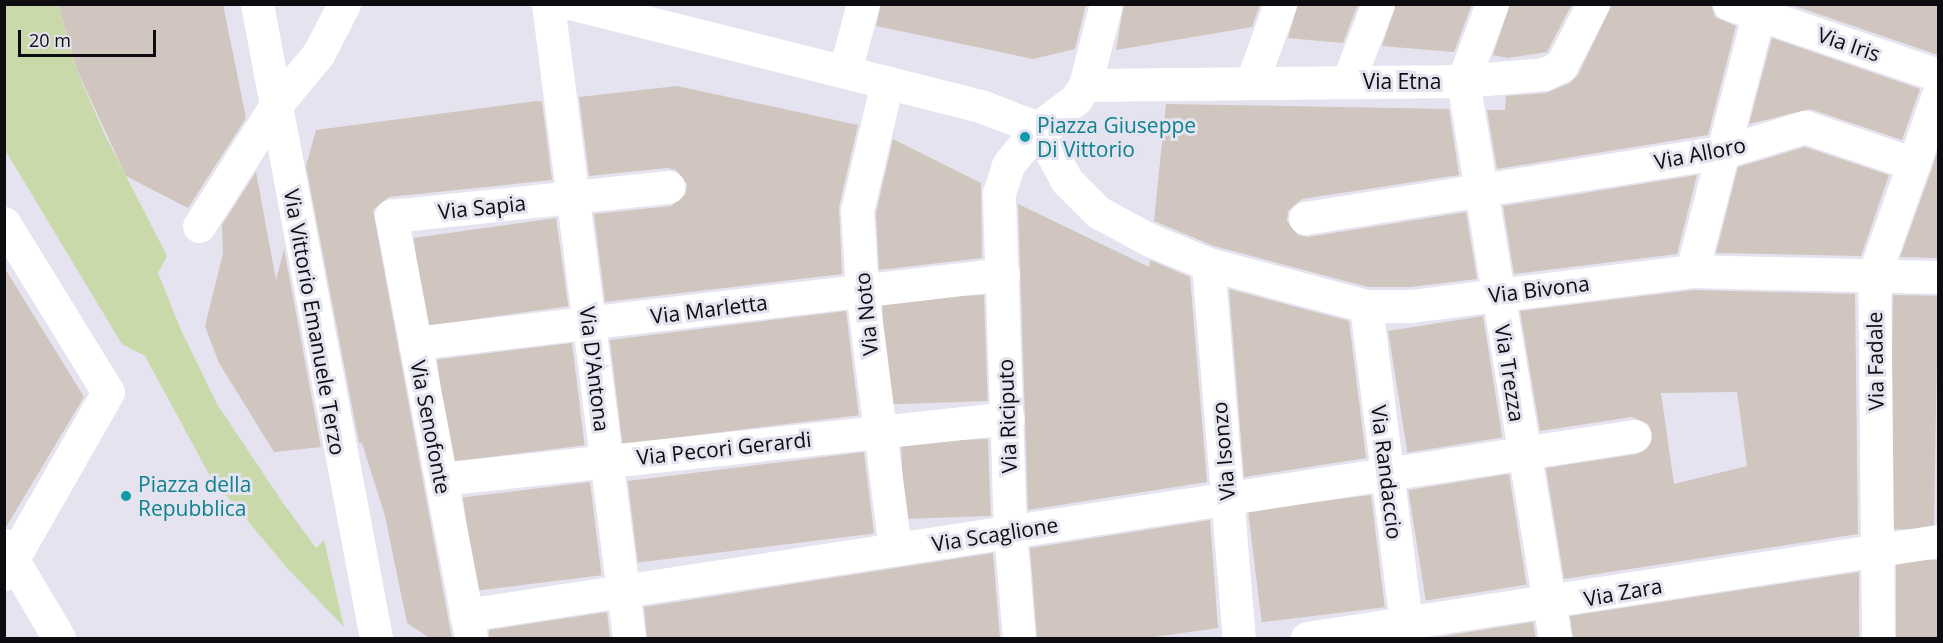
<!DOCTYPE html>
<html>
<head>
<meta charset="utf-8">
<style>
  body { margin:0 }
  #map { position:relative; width:1943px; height:643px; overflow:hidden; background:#e4e3ef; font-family:"Open Sans",sans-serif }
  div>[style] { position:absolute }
  .green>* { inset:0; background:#cad9aa }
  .building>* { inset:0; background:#d0c5bf; transform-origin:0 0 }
  .minor>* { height:33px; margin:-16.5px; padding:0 16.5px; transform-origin:16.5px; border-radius:16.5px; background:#fff }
  .dots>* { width:16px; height:16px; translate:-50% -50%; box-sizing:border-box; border:3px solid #e4e3ef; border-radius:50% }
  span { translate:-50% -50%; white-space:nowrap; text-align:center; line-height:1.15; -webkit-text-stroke:6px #e4e3ef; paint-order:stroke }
  .street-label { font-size:21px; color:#0d0c10 }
  .culture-label { font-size:21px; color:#0d838f }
  .left { translate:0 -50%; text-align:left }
  .frame { position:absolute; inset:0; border:6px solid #0d0c10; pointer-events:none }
  .scale { position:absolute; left:18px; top:30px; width:138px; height:27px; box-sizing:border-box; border:3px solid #0d0c10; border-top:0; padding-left:8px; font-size:18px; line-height:21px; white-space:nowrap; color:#0d0c10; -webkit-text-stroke:4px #e4e3ef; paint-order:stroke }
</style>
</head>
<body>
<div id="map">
  <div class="green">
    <i style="clip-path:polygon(5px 5px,58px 5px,77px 71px,105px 135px,167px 256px,158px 273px,181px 330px,217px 404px,283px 503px,316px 548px,324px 540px,344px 627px,287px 568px,210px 476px,145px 356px,122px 344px,5px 150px)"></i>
  </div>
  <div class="building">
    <i style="clip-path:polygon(58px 4px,223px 4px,246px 118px,188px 208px,126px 176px,77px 70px)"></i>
    <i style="clip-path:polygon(881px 4px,1086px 4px,1075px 49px,1033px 59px,876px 26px)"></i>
    <i style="clip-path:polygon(1124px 4px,1260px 4px,1252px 27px,1116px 50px)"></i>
    <i style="clip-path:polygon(1298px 4px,1358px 4px,1343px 43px,1288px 38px)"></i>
    <i style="clip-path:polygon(1396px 4px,1472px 4px,1454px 52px,1382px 46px)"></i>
    <i style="clip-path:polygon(1510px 4px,1572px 4px,1547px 52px,1508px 58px,1493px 55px)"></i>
    <i style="clip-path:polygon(1612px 4px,1711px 4px,1715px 17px,1736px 26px,1708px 135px,1497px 169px,1487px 110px,1505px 110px,1506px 96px,1546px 93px,1570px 83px,1578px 75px)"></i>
    <i style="clip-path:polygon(1789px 4px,1938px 4px,1938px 55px)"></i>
    <i style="clip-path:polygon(1772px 38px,1920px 89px,1902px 140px,1810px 109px,1749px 124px)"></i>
    <i style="clip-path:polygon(677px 86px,858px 125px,839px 207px,842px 274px,605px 302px,594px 214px,671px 206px,685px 195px,687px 184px,676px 170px,667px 168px,589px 176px,579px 97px)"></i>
    <i style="clip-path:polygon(537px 101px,542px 102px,552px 180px,389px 197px,373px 210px,452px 639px,431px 639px,407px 623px,385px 516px,362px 443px,359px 443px,306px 166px,316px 130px)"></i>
    <i style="clip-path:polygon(1166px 104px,1449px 109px,1459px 175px,1302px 199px,1288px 211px,1287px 221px,1298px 235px,1308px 237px,1466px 212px,1477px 279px,1410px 287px,1368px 287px,1214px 246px,1154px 221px)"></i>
    <i style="clip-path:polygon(893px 139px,981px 183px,982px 258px,879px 270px,876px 213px)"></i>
    <i style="clip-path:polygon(1805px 147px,1889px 175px,1861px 256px,1716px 253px,1738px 167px)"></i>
    <i style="clip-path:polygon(1938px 150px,1938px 258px,1900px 257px,1931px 171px)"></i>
    <i style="clip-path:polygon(256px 172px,276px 280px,284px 249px,321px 447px,274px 452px,219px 363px,205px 326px,223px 254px,222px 225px)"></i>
    <i style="clip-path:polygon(1697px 175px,1677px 254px,1514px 274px,1503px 206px)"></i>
    <i style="clip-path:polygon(1018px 204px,1149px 267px,1150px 260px,1190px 277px,1207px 482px,1028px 510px)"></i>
    <i style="left:556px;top:218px;width:89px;height:144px;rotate:82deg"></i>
    <i style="clip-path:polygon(4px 267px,84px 397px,6px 527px,4px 526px)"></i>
    <i style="clip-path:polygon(1229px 289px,1349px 321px,1366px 458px,1244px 477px)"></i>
    <i style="clip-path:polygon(evenodd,1693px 290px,1855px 294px,1858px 534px,1564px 579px,1546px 468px,1637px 454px,1651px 443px,1652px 433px,1648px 424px,1632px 417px,1540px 431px,1520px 311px,1693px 290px,1737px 392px,1747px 466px,1674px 484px,1661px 393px,1737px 392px)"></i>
    <i style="left:984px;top:295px;width:106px;height:102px;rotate:88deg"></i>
    <i style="left:1893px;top:295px;width:45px;height:234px;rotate:1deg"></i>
    <i style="left:846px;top:311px;width:105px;height:238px;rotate:83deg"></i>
    <i style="left:1483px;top:316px;width:123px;height:96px;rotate:81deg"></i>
    <i style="left:572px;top:343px;width:103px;height:136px;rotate:83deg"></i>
    <i style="left:988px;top:439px;width:77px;height:87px;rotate:88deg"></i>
    <i style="left:864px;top:452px;width:82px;height:238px;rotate:83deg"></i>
    <i style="left:1509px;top:474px;width:112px;height:102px;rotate:81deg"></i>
    <i style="left:590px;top:482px;width:94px;height:128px;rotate:83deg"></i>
    <i style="left:1371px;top:495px;width:113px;height:124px;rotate:83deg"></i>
    <i style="clip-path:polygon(1210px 520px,1218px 628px,1140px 639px,1037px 639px,1030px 548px)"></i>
    <i style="clip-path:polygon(993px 553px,1000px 639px,647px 639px,644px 607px)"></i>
    <i style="left:1938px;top:560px;width:79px;height:42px;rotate:90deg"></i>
    <i style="clip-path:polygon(1859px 572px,1859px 639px,1573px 639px,1570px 616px)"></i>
    <i style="clip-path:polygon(607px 612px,610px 639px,489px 639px,489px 630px)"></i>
    <i style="clip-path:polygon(1533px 622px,1536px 639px,1432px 639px,1432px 638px)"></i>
  </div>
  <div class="minor">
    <i style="left:257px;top:4px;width:645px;rotate:79.37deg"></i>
    <i style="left:548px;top:4px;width:639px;rotate:82.72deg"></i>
    <i style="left:574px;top:4px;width:422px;rotate:14.1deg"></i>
    <i style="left:983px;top:107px;width:59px;rotate:20.9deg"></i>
    <i style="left:1038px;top:128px;width:60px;rotate:61.3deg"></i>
    <i style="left:1067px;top:181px;width:44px;rotate:45deg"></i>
    <i style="left:1098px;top:212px;width:59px;rotate:28.3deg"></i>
    <i style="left:1150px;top:240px;width:63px;rotate:22.5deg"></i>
    <i style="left:1208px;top:264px;width:163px;rotate:14.9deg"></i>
    <i style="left:1366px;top:306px;width:45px"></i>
    <i style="left:1411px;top:306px;width:283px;rotate:-7.1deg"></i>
    <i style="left:1692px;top:271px;width:246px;rotate:1.4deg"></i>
    <i style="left:1492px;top:4px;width:82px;rotate:110.6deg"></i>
    <i style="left:1463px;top:81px;width:565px;rotate:80.62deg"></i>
    <i style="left:1729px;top:4px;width:221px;rotate:18.8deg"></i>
    <i style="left:845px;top:71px;width:69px;rotate:-75deg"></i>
    <i style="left:1348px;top:81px;width:83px;rotate:-68.7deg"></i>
    <i style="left:887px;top:82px;width:132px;rotate:103.1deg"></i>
    <i style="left:857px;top:211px;width:80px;rotate:86.4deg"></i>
    <i style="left:862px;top:291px;width:260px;rotate:82.7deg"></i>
    <i style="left:1252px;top:82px;width:83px;rotate:-70.3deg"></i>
    <i style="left:1085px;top:85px;width:378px;rotate:-0.6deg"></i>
    <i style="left:1463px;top:81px;width:81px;rotate:-4.9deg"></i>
    <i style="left:1544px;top:74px;width:19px;rotate:-25deg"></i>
    <i style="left:1561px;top:66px;width:70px;rotate:-62.7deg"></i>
    <i style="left:1305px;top:218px;width:423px;rotate:-9deg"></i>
    <i style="left:1723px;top:152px;width:86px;rotate:-17deg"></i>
    <i style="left:1805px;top:127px;width:115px;rotate:18.7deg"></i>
    <i style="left:4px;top:223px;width:198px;rotate:58.4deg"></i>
    <i style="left:108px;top:392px;width:210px;rotate:119.7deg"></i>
    <i style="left:199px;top:226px;width:143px;rotate:-57.5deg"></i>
    <i style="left:276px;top:105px;width:67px;rotate:-50.4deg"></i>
    <i style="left:319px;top:53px;width:55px;rotate:-63deg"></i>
    <i style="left:1208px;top:264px;width:375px;rotate:85.3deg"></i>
    <i style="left:1692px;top:271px;width:276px;rotate:-75.5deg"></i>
    <i style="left:1366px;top:306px;width:335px;rotate:82.8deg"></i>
    <i style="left:415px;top:343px;width:592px;rotate:-6.69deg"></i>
    <i style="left:441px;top:479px;width:570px;rotate:-6.14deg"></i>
    <i style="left:4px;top:545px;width:108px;rotate:59.4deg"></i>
    <i style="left:466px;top:615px;width:1182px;rotate:-8.71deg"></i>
    <i style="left:471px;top:638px;width:430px;rotate:-100.7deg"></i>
    <i style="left:391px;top:216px;width:279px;rotate:-6deg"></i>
    <i style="left:1019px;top:638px;width:107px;rotate:-94.8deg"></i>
    <i style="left:1010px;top:531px;width:338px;rotate:-91.9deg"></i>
    <i style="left:999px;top:193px;width:29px;rotate:-72deg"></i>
    <i style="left:1008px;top:165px;width:48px;rotate:-51deg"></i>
    <i style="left:1038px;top:128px;width:48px;rotate:-37.3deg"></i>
    <i style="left:1076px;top:99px;width:17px;rotate:-57deg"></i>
    <i style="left:1085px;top:85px;width:84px;rotate:-75.5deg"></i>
    <i style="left:1307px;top:638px;width:638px;rotate:-8.74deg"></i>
    <i style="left:1878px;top:638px;width:363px;rotate:-90.6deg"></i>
    <i style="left:1874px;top:275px;width:191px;rotate:-70.4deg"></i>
  </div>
  <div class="dots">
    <i style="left:1025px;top:137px;background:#0f9aa8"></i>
    <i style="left:126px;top:496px;background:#0f9aa8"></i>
  </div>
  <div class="street-label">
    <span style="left:1849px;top:44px;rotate:19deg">Via Iris</span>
    <span style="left:1402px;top:81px">Via Etna</span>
    <span style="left:1700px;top:153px;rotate:-11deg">Via Alloro</span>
    <span style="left:482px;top:207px;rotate:-6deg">Via Sapia</span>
    <span style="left:1539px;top:289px;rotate:-7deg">Via Bivona</span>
    <span style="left:709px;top:309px;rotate:-7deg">Via Marletta</span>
    <span style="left:866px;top:314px;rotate:-96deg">Via Noto</span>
    <span style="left:315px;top:322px;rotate:80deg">Via Vittorio Emanuele Terzo</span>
    <span style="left:1875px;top:361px;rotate:-91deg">Via Fadale</span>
    <span style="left:595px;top:369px;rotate:83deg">Via D'Antona</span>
    <span style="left:1510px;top:373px;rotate:81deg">Via Trezza</span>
    <span style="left:1007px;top:416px;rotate:-92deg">Via Riciputo</span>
    <span style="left:431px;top:427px;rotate:79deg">Via Senofonte</span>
    <span style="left:724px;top:448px;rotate:-6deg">Via Pecori Gerardi</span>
    <span style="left:1223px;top:451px;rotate:-95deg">Via Isonzo</span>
    <span style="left:1387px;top:472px;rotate:83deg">Via Randaccio</span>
    <span style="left:995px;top:534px;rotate:-9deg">Via Scaglione</span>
    <span style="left:1623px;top:592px;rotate:-10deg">Via Zara</span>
  </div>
  <div class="culture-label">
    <span class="left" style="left:1037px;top:137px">Piazza Giuseppe<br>Di Vittorio</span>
    <span class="left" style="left:138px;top:496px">Piazza della<br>Repubblica</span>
  </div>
  <div class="frame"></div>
  <div class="scale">20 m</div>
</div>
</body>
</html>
